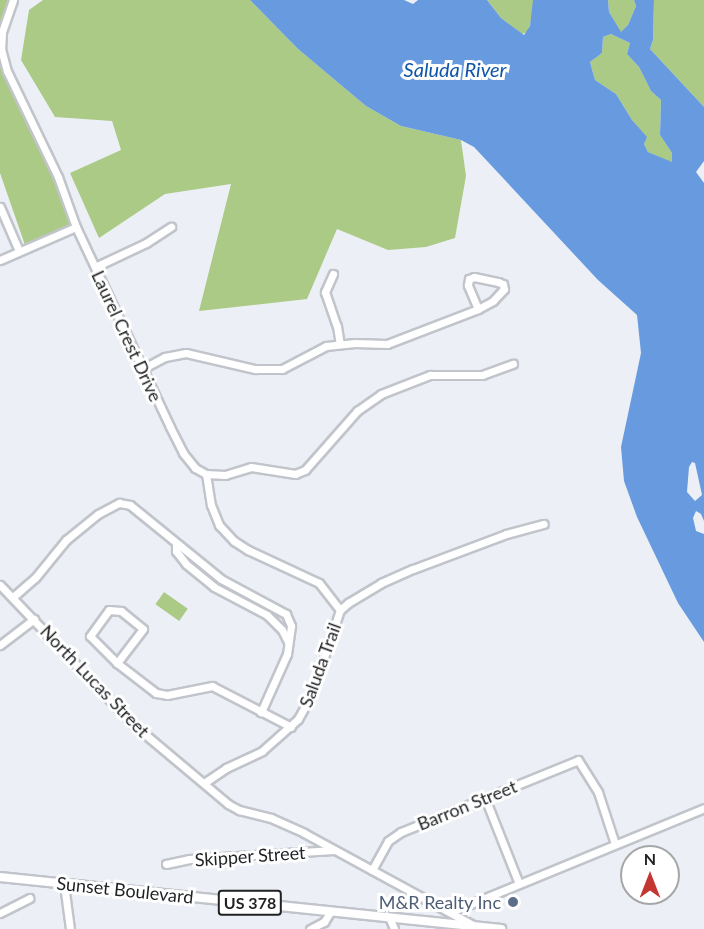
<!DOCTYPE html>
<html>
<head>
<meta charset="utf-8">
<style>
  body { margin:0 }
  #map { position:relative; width:704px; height:929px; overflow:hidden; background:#ecf0f6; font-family:Lato,sans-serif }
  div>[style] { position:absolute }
  .green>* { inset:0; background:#abca86; transform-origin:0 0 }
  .water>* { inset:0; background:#679adf }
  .roads { filter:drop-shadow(2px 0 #c1c5cb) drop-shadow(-2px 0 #c1c5cb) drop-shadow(0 2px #c1c5cb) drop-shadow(0 -2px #c1c5cb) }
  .minor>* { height:7px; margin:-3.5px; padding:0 3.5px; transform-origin:3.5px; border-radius:3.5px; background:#fff }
  .major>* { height:8px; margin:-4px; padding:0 4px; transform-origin:4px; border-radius:4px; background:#fff }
  .dots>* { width:16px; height:16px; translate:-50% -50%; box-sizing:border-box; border:3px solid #fff; border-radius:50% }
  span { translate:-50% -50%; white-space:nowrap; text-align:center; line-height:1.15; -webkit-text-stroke:6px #fff; paint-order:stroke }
  .shield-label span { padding:2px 4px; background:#fff; border:2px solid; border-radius:4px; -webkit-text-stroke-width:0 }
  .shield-label { font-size:16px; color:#1f2123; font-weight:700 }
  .street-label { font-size:18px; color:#1f2123 }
  .service-label { font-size:18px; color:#4e5e75 }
  .right { translate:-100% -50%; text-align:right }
  .water-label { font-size:20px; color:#0f55a7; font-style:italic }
  .north { position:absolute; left:620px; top:845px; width:60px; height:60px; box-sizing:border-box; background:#fff; border:2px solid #a5a6a7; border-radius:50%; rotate:0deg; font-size:16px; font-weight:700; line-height:24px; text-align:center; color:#1f2123 }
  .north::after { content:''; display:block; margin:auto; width:21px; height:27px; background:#c43632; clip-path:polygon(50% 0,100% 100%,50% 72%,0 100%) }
</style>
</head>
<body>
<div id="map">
  <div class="green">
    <i style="clip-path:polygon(0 0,10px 0,1px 50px,25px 119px,78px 228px,26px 248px,0 173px)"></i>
    <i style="clip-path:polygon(43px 0,250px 0,298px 49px,366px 106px,401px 126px,461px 140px,466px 176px,455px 238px,426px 247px,388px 250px,337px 229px,307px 299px,199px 311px,231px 184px,165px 194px,99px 238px,70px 173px,121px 150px,112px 121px,55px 117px,21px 60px,29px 10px)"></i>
    <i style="clip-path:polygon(487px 0,533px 0,534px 10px,528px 32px,522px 34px,501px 18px)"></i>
    <i style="clip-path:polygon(608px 0,634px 0,636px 6px,628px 25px,621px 33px,609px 12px)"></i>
    <i style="clip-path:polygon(654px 0,704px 0,704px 107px,650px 49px,653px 40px)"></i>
    <i style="clip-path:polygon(611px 34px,630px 43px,627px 54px,639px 67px,651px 91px,661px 100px,660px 135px,672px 153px,673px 163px,648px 152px,644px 144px,646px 137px,632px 120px,616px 94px,595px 80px,590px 62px,602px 53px,603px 37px)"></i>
    <i style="left:164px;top:592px;width:29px;height:15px;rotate:35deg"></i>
  </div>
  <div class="water">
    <i style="clip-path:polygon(evenodd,250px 0,404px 0,413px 4px,418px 0,487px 0,501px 18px,524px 35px,530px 26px,533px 0,608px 0,609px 12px,621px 32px,628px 25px,636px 6px,634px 0,654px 0,653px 40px,650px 49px,704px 107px,704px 161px,696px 172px,704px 183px,704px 521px,701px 514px,696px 511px,693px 518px,696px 531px,704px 534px,704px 642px,678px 603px,637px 517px,624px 481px,621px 447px,641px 353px,637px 315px,598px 280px,474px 147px,461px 140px,401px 126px,366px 106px,298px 49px,250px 0,611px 34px,630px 43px,627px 54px,639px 67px,651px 91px,661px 100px,660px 135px,672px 153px,672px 162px,648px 152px,644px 144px,647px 137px,632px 120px,616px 94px,595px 80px,590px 62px,602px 53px,603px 37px,611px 34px,250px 0,692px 462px,695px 463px,702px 495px,695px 501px,687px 492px,689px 467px,692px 462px)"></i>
  </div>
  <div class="roads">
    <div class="minor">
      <i style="left:13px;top:0;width:34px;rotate:109deg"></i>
      <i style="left:2px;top:32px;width:17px;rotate:93deg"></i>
      <i style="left:1px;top:49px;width:23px;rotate:75deg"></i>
      <i style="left:7px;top:71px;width:118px;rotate:64.3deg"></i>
      <i style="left:58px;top:177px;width:53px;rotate:70.2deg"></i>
      <i style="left:76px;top:227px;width:221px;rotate:64.8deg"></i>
      <i style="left:170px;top:427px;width:29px;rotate:63deg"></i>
      <i style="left:183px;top:453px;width:19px;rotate:51deg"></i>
      <i style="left:195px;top:468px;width:13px;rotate:29deg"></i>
      <i style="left:206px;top:474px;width:31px;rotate:81deg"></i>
      <i style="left:211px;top:505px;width:22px;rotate:68deg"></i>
      <i style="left:219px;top:525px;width:22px;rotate:47deg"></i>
      <i style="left:234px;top:541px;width:17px;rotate:33deg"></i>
      <i style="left:248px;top:550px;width:78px;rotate:24.9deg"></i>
      <i style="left:319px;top:583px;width:34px;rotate:52deg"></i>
      <i style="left:0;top:207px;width:48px;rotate:66.6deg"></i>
      <i style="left:0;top:260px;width:83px;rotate:-23.5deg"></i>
      <i style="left:95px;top:267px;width:56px;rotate:-25.2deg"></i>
      <i style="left:146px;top:243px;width:30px;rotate:-33deg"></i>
      <i style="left:333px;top:274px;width:20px;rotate:114deg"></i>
      <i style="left:325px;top:292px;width:36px;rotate:71deg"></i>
      <i style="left:337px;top:326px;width:18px;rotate:81deg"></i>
      <i style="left:474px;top:277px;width:25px;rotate:12deg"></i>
      <i style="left:498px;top:282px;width:5px;rotate:22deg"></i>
      <i style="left:503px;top:284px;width:5px;rotate:79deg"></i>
      <i style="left:504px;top:289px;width:16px;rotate:133deg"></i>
      <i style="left:493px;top:301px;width:17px;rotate:152deg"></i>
      <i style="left:478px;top:309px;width:26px;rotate:-113deg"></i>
      <i style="left:468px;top:285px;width:6px;rotate:-81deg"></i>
      <i style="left:469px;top:279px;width:5px;rotate:-22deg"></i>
      <i style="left:142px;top:369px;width:26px;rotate:-28deg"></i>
      <i style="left:165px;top:357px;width:21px;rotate:-11deg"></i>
      <i style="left:186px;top:353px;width:71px;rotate:13.1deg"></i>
      <i style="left:255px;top:369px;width:27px"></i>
      <i style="left:282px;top:369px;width:50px;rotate:-27.6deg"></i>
      <i style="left:326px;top:346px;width:29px;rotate:-6deg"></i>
      <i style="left:355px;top:343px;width:32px;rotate:2deg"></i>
      <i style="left:387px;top:344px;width:97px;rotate:-21deg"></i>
      <i style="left:206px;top:474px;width:19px;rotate:3deg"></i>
      <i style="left:225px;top:475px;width:27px;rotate:-17deg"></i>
      <i style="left:251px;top:467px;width:45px;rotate:9deg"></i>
      <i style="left:295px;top:474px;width:11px;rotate:-22deg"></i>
      <i style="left:305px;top:470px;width:79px;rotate:-48.6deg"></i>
      <i style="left:357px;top:411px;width:29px;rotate:-35deg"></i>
      <i style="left:381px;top:394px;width:53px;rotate:-21.2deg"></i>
      <i style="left:430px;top:375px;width:52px"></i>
      <i style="left:482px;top:375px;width:33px;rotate:-20deg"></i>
      <i style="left:176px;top:545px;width:6px;rotate:90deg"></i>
      <i style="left:176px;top:551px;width:16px;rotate:52deg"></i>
      <i style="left:186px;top:564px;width:36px;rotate:39deg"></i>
      <i style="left:214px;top:587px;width:60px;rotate:27.8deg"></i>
      <i style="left:267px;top:615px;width:21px;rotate:45deg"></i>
      <i style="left:282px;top:630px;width:13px;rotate:63deg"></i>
      <i style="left:0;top:585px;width:194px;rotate:46.3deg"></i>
      <i style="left:134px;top:725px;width:123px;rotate:40deg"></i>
      <i style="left:228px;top:804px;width:13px;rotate:29deg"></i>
      <i style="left:239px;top:810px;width:33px;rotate:14deg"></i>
      <i style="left:271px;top:818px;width:36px;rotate:24deg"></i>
      <i style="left:304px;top:833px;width:192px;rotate:28.6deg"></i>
      <i style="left:13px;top:597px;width:29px;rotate:-41deg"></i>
      <i style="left:35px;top:578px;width:49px;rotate:-50.8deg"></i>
      <i style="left:66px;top:540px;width:41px;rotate:-39.1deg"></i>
      <i style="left:98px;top:514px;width:24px;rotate:-28deg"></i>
      <i style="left:119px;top:503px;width:11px;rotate:10deg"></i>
      <i style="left:130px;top:505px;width:117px;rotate:39.1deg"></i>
      <i style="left:221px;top:579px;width:74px;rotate:28.3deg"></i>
      <i style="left:286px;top:614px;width:13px;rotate:67deg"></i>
      <i style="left:291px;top:626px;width:28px;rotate:98deg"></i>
      <i style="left:287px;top:654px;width:64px;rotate:114.1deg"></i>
      <i style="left:109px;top:610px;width:12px;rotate:5deg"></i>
      <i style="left:121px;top:611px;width:28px;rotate:39deg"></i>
      <i style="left:143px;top:629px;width:43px;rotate:127.4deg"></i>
      <i style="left:117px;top:663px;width:38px;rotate:-135deg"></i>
      <i style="left:90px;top:636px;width:32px;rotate:-54deg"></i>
      <i style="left:0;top:645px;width:43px;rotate:-37.4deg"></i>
      <i style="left:117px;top:663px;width:49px;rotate:37.6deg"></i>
      <i style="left:156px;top:693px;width:11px;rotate:10deg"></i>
      <i style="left:167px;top:695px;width:46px;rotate:-11.3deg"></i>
      <i style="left:212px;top:686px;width:89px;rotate:27.4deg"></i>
      <i style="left:204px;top:783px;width:27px;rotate:-34deg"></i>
      <i style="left:226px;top:768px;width:40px;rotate:-25deg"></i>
      <i style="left:262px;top:751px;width:48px;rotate:-41.6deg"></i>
      <i style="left:298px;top:719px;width:26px;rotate:-61deg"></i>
      <i style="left:311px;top:696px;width:91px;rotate:-71.4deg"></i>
      <i style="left:340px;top:610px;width:11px;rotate:-41deg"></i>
      <i style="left:348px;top:603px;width:39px;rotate:-31deg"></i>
      <i style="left:381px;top:583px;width:35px;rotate:-24deg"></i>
      <i style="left:413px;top:569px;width:99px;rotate:-20.6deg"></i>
      <i style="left:506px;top:534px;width:39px;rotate:-15deg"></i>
      <i style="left:485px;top:798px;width:92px;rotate:68.4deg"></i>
      <i style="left:166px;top:864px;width:24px;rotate:-12deg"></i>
      <i style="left:189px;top:859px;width:145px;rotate:-3.6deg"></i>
      <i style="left:372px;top:870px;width:33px;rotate:-61deg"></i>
      <i style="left:388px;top:841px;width:16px;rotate:-35deg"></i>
      <i style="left:401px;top:832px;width:191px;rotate:-22.1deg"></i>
      <i style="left:578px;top:760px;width:38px;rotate:58deg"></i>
      <i style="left:598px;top:792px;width:55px;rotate:71.9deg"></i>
      <i style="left:64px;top:884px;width:45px;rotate:82.4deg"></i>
      <i style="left:451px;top:912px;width:274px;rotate:-22.3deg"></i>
      <i style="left:0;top:913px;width:33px;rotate:-27deg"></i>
      <i style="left:389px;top:917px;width:13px;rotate:67deg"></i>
      <i style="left:310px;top:929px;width:16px;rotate:-27deg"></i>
      <i style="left:324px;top:922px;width:13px;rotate:-58deg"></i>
    </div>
    <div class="major">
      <i style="left:0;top:877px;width:504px;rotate:5.93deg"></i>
    </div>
  </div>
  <div class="dots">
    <i style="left:513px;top:902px;background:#5c6f8a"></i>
  </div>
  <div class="shield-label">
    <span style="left:250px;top:903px">US 378</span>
  </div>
  <div class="street-label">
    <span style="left:127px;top:336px;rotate:65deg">Laurel Crest Drive</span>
    <span style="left:320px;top:665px;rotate:-70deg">Saluda Trail</span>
    <span style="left:95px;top:681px;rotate:46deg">North Lucas Street</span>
    <span style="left:467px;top:805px;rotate:-22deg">Barron Street</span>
    <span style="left:250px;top:856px;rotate:-4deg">Skipper Street</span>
    <span style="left:125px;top:890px;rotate:6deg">Sunset Boulevard</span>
  </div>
  <div class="service-label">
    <span class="right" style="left:501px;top:902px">M&amp;R Realty Inc</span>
  </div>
  <div class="water-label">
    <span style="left:455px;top:69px">Saluda River</span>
  </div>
  <div class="north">N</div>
</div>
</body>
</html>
